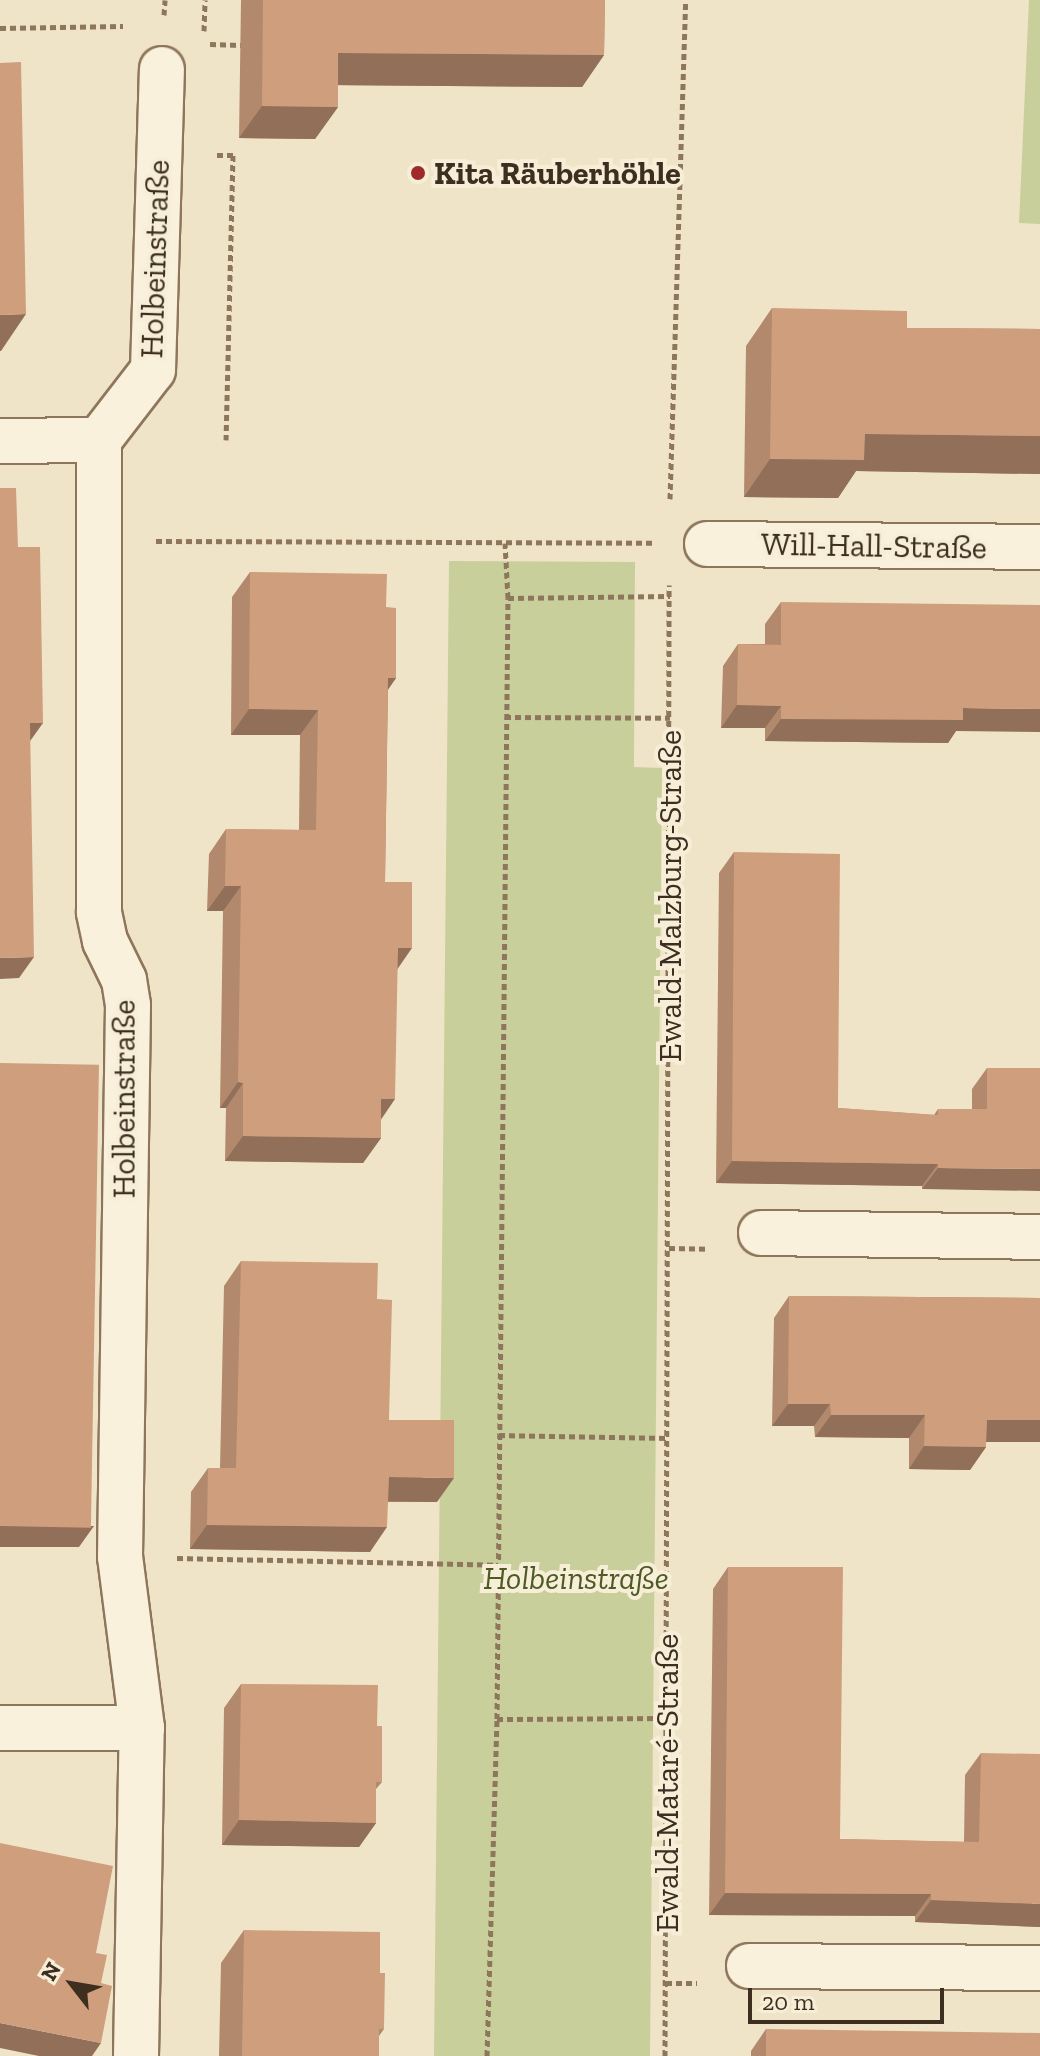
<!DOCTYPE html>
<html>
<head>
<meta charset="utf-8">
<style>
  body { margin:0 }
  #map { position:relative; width:1040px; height:2056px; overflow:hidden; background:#f0e4c8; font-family:"Zilla Slab",serif }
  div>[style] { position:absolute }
  .green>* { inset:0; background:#c9cf9b }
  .path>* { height:5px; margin-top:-2.5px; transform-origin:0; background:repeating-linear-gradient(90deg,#8d765c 0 6px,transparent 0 10px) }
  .roads { filter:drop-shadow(2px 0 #8d765c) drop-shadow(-2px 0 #8d765c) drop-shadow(0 2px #8d765c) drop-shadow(0 -2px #8d765c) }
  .minor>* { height:44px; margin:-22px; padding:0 22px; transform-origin:22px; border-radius:22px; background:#faf1dc }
  .wall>* { inset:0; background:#b2896c }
  .shaded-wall>* { inset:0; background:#916f58 }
  .building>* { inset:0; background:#cf9f7d; transform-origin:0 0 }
  .dots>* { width:22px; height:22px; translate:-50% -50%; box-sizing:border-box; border:4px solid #f7eed8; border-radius:50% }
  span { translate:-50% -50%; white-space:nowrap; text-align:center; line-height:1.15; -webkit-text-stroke:8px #f7eed8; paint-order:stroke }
  .poi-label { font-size:32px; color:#3d2e20; font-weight:700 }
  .left { translate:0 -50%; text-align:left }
  .street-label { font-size:32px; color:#3d2e20 }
  .park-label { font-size:32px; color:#4d5a26; font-style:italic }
  .north { position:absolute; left:32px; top:1944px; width:80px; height:80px; -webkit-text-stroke:6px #f7eed8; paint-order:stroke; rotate:301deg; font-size:22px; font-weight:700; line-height:32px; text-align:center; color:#3d2e20 }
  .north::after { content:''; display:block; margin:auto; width:28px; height:36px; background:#3d2e20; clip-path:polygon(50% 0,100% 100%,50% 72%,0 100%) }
  .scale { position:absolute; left:748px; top:1988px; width:196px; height:36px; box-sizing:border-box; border:4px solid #3d2e20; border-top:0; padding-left:10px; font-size:24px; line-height:28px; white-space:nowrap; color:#3d2e20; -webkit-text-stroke:6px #f7eed8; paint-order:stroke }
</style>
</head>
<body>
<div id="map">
  <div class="green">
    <i style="clip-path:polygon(1029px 0,1040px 0,1040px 224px,1019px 223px)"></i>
    <i style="clip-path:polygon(449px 561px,635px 562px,634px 767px,662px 768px,650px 2056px,434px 2056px)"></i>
  </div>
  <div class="path">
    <i style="left:164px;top:15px;width:15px;rotate:-86deg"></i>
    <i style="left:0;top:28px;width:123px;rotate:-0.9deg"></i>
    <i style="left:204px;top:31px;width:31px;rotate:-88deg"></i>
    <i style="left:210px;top:44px;width:31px;rotate:2deg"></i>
    <i style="left:217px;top:155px;width:16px"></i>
    <i style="left:233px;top:155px;width:285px;rotate:91.4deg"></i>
    <i style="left:670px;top:499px;width:499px;rotate:-88.2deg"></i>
    <i style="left:156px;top:541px;width:498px;rotate:0.2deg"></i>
    <i style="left:508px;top:598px;width:162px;rotate:-0.7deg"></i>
    <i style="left:505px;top:717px;width:165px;rotate:0.3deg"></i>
    <i style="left:669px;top:1248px;width:39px;rotate:1deg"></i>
    <i style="left:499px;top:1435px;width:170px;rotate:1deg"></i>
    <i style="left:177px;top:1558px;width:321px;rotate:1.2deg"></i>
    <i style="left:497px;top:1719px;width:170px;rotate:-0.3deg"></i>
    <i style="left:666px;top:1983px;width:31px"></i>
    <i style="left:487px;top:2056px;width:337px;rotate:-88.3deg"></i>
    <i style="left:497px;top:1719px;width:1121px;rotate:-89.44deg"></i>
    <i style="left:508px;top:598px;width:55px;rotate:-93.1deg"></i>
    <i style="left:665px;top:2056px;width:1471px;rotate:-89.84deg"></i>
  </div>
  <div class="roads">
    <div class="minor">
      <i style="left:0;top:441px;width:99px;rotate:-0.6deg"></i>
      <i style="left:707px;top:544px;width:333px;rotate:0.5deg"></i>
      <i style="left:761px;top:1233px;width:279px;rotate:0.8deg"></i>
      <i style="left:0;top:1728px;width:142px"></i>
      <i style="left:749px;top:1966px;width:291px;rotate:0.4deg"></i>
      <i style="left:136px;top:2056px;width:328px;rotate:-89deg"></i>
      <i style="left:142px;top:1728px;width:172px;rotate:-97.3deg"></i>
      <i style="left:120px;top:1557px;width:552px;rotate:-89.17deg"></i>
      <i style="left:128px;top:1005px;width:25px;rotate:-99deg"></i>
      <i style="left:124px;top:980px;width:43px;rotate:-116deg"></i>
      <i style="left:105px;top:941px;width:30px;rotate:-102deg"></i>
      <i style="left:99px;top:912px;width:472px;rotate:-90deg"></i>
      <i style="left:99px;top:440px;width:88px;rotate:-52.4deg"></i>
      <i style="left:153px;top:370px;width:301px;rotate:-88.3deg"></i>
    </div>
  </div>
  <div class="wall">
    <i style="clip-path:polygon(241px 0,605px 0,604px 55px,582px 87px,338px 85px,338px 107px,315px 139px,239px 138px)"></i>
    <i style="clip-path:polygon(772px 308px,907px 328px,1040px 329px,1040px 474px,856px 471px,838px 498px,744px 497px,746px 346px)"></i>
    <i style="clip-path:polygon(250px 572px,386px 607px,396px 678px,388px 690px,385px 882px,397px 969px,381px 1119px,381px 1138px,363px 1163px,225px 1161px,226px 1108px,220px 1108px,223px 911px,207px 911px,209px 854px,226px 829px,299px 830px,300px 735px,231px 735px,232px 597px)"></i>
    <i style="clip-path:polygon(781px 602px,956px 731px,948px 743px,765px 741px,765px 728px,721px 728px,723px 666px,738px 644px,765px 644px,765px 624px)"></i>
    <i style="clip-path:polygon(734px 852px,838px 1108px,934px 1115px,938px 1109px,972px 1109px,972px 1089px,987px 1068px,1040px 1068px,922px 1189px,922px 1186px,716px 1183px,719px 873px)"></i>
    <i style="clip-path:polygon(241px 1261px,377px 1299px,389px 1420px,437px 1502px,388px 1502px,370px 1552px,190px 1549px,191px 1492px,208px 1468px,220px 1468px,224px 1286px)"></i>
    <i style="clip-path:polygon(789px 1296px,1040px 1298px,1040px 1442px,986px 1442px,986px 1447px,970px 1470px,909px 1469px,909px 1438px,815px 1437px,814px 1426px,772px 1426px,774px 1318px)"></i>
    <i style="clip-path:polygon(728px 1567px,840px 1839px,964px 1842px,965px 1775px,981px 1753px,1040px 1927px,915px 1922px,915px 1916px,709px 1915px,713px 1589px)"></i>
    <i style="clip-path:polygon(241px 1684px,377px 1726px,382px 1782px,376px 1789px,376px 1823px,359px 1847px,222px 1845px,224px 1708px)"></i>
    <i style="clip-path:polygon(244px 1930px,380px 1973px,384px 2029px,379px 2036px,379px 2056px,219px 2056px,221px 1963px)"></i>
    <i style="clip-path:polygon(766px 2029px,1040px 2056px,751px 2056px,751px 2051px)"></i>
  </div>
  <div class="shaded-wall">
    <i style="clip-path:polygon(338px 53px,604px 55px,582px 87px,316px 85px)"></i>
    <i style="clip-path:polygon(262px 106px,338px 107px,315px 139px,239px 138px)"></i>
    <i style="clip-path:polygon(26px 314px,1px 351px,0 351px,0 315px)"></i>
    <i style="clip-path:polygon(865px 434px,1040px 436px,1040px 474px,856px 471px,838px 498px,744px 497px,770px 459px)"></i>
    <i style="clip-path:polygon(388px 678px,396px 678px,378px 703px)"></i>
    <i style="clip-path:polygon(737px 705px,781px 706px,765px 728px,721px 728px)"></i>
    <i style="clip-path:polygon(963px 708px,1040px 709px,1040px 732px,956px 731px,948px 743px,765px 741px,781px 719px)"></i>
    <i style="clip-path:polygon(249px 709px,318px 710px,300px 735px,231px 735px)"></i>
    <i style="clip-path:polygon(30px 723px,43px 723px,28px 744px)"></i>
    <i style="clip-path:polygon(225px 886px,241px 886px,223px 911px,207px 911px)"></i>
    <i style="clip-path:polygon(398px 948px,412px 948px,394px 974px)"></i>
    <i style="clip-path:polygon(34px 957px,19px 978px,0 979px,0 958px)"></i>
    <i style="clip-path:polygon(238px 1082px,243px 1083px,226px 1108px,220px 1108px)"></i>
    <i style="clip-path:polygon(381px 1099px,395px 1099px,378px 1124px)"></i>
    <i style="clip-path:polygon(243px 1136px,381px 1138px,363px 1163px,225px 1161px)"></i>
    <i style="clip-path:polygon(732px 1161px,938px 1164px,922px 1186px,716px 1183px)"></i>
    <i style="clip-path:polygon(938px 1168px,1040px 1169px,1040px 1191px,922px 1189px)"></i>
    <i style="clip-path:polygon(788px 1404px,830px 1404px,814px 1426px,772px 1426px)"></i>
    <i style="clip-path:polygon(831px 1415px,925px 1415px,909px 1438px,815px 1437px)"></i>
    <i style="clip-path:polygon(987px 1420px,1040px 1420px,1040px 1442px,971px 1442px)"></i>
    <i style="clip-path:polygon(924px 1446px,986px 1447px,970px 1470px,909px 1469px)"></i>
    <i style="clip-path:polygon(389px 1477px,454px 1478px,437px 1502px,372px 1501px)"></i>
    <i style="clip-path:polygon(207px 1525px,387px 1527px,370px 1552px,190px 1549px)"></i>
    <i style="clip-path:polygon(0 1526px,94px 1526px,79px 1547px,0 1547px)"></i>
    <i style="clip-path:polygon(239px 1820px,376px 1823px,359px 1847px,222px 1845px)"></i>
    <i style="clip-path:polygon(725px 1893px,931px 1894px,915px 1916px,709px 1915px)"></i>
    <i style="clip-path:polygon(931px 1900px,1040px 1904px,1040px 1927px,915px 1922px)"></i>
    <i style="clip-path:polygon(0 2023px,101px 2043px,92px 2056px,39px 2056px,0 2048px)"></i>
  </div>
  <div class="building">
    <i style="clip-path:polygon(263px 0,605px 0,604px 55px,338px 53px,338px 107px,262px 106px)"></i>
    <i style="clip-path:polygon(21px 62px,26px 314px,0 315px,0 63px)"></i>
    <i style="clip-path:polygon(772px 308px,907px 311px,907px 328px,1040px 329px,1040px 436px,865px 434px,864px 460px,770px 459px)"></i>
    <i style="clip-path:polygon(0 488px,16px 488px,18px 547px,40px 547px,43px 723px,30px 723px,34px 957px,0 958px)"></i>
    <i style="clip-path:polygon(250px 572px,387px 574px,386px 607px,396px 608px,396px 678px,388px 678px,385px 882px,412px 882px,412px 948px,398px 948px,395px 1099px,381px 1099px,381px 1138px,243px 1136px,243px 1083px,238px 1082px,241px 886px,225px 886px,226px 829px,316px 830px,318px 710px,249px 709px)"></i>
    <i style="clip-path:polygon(781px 602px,1040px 605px,1040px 709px,963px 708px,963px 720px,781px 719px,781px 706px,737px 705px,738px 644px,781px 645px)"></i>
    <i style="clip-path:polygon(734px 852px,840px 854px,838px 1108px,938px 1115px,938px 1109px,987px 1109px,987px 1068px,1040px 1068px,1040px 1169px,938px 1168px,938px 1164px,732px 1161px)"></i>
    <i style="left:0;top:1063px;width:99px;height:463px;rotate:1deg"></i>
    <i style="clip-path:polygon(241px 1261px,378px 1263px,377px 1299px,392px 1300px,389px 1420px,454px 1420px,454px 1478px,389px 1477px,387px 1527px,207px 1525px,208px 1468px,236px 1468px)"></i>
    <i style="clip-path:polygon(789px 1296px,1040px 1298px,1040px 1420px,987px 1420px,986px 1447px,924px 1446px,925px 1415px,831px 1415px,830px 1404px,788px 1404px)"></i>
    <i style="clip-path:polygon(728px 1567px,843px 1567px,840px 1839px,979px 1842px,981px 1753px,1040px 1754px,1040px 1904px,931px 1900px,931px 1894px,725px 1893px)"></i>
    <i style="clip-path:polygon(241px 1684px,378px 1685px,377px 1726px,382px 1726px,382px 1782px,376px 1782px,376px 1823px,239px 1820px)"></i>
    <i style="clip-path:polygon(0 1843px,113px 1866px,96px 1953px,107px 1955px,101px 1983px,112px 1986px,101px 2043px,0 2023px)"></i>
    <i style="clip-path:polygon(244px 1930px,380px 1932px,380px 1973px,385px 1973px,384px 2029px,379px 2029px,379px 2056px,242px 2056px)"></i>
    <i style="clip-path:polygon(766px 2029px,1040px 2033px,1040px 2056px,766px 2056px)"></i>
  </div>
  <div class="dots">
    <i style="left:418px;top:173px;background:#9e2a2b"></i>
  </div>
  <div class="poi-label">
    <span class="left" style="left:434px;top:173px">Kita Räuberhöhle</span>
  </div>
  <div class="street-label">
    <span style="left:155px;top:259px;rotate:-88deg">Holbeinstraße</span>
    <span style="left:874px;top:546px;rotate:1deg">Will-Hall-Straße</span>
    <span style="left:670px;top:896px;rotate:-90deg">Ewald-Malzburg-Straße</span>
    <span style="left:124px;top:1099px;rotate:-90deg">Holbeinstraße</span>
    <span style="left:667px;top:1783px;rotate:-90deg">Ewald-Mataré-Straße</span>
  </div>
  <div class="park-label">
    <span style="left:576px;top:1578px">Holbeinstraße</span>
  </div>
  <div class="north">N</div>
  <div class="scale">20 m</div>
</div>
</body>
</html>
